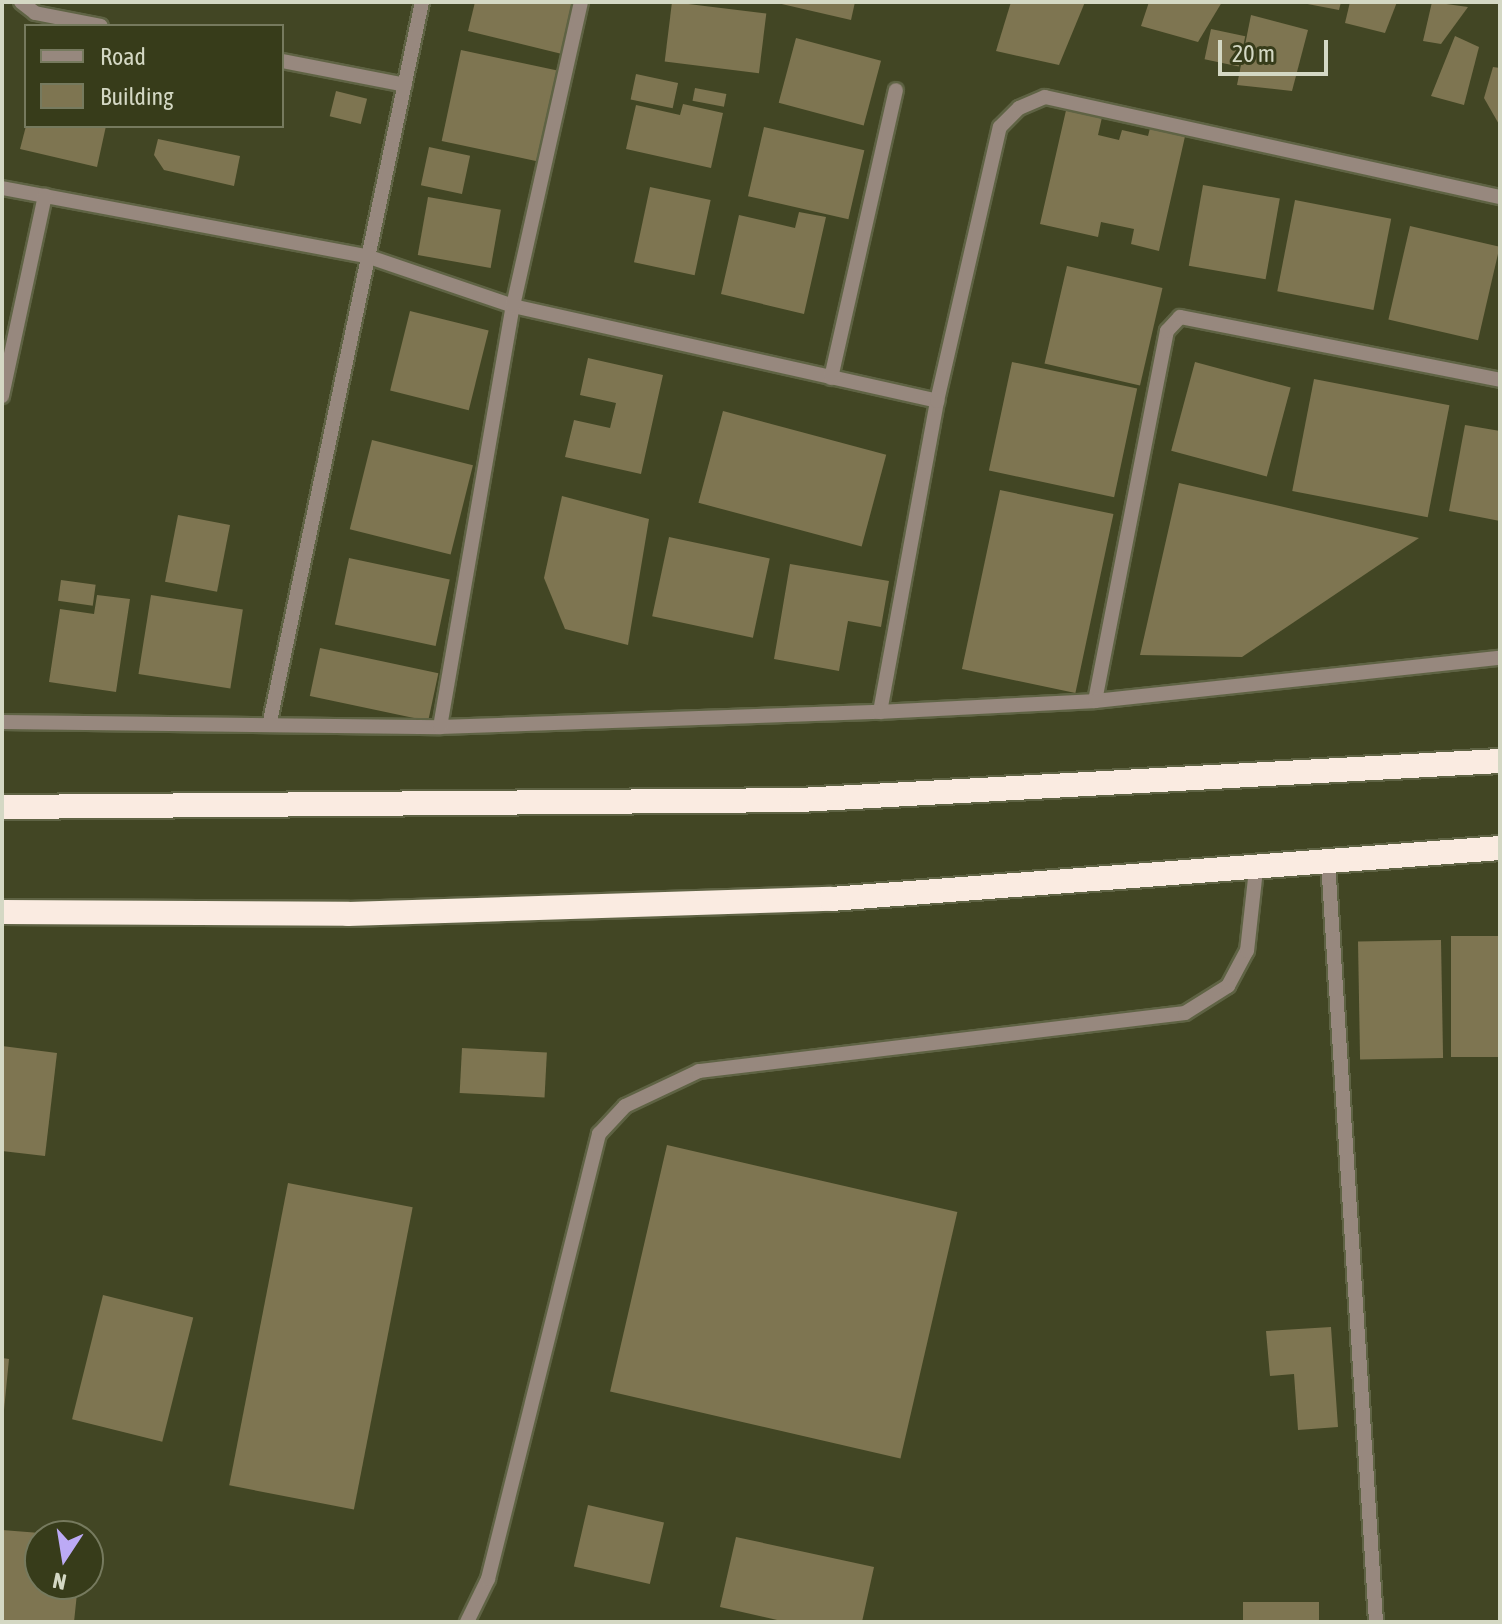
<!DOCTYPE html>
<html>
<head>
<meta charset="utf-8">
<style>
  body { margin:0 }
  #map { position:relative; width:1502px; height:1624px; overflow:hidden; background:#424624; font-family:"Asap Condensed",sans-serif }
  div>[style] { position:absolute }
  .building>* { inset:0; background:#7e7551; transform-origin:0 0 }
  .roads { filter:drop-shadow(2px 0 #5f6344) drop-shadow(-2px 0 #5f6344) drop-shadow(0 2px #5f6344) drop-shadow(0 -2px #5f6344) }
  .minor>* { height:14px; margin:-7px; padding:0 7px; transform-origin:7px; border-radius:7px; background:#97887e }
  .highway>* { height:24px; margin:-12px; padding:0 12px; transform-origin:12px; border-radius:12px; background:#faebe1 }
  span { translate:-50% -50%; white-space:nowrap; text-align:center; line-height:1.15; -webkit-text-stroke:6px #373c1a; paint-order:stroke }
  .frame { position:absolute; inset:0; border:4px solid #d4d8c4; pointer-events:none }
  .legend { position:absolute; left:24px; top:24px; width:260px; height:104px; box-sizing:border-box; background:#373c1a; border:2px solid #767a5e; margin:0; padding:10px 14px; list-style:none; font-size:24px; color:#d4d8c4 }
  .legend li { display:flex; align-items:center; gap:16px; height:40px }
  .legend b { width:40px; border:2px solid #767a5e }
  .north { position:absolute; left:24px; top:1520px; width:80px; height:80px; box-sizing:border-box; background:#373c1a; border:2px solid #767a5e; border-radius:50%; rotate:192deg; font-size:22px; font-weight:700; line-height:32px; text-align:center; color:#d4d8c4 }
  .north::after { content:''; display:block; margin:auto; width:28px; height:36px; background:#bcaaf5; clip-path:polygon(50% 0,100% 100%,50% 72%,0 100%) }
  .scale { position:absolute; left:1218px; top:40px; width:110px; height:36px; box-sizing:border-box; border:4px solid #d4d8c4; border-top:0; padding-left:10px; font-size:24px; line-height:28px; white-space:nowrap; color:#d4d8c4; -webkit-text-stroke:6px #373c1a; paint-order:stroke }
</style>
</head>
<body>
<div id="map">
  <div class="building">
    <i style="clip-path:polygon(475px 2px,574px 2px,562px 54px,468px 31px)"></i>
    <i style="left:672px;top:2px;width:95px;height:60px;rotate:7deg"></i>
    <i style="clip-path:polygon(773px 2px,855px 2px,851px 20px)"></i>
    <i style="clip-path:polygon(1011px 2px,1085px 2px,1059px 65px,996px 51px)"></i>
    <i style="clip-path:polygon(1149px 2px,1222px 2px,1198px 42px,1141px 26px)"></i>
    <i style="clip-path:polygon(1297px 2px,1341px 2px,1339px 10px)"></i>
    <i style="clip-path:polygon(1350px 2px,1397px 2px,1385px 33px,1345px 23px)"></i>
    <i style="clip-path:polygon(1432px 2px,1468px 7px,1441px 44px,1423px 41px)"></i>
    <i style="clip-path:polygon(1251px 15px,1308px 30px,1292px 91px,1237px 85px)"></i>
    <i style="left:1211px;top:29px;width:35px;height:31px;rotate:12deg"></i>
    <i style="clip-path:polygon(1455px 36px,1479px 47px,1464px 105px,1431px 96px)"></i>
    <i style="left:796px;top:38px;width:88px;height:67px;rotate:15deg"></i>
    <i style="left:461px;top:50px;width:101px;height:93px;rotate:12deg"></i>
    <i style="clip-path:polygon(1493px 67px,1500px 68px,1500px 126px,1484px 98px)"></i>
    <i style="left:636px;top:74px;width:43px;height:26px;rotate:12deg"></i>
    <i style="left:695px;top:88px;width:32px;height:13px;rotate:11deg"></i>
    <i style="left:336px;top:91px;width:32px;height:26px;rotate:14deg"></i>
    <i style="clip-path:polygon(683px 104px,723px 113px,711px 168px,626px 149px,636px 105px,680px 115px)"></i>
    <i style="clip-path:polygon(1067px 106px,1103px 113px,1098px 135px,1119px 140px,1122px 130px,1148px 136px,1151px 124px,1186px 132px,1159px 251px,1131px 244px,1134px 229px,1101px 222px,1098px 237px,1040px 224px)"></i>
    <i style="clip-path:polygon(26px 126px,106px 126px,97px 167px,20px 149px)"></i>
    <i style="left:764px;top:127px;width:103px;height:71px;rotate:13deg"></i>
    <i style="clip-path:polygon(158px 139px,240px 156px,234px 186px,164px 170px,154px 155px)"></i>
    <i style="left:429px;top:147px;width:42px;height:39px;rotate:12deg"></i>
    <i style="left:1203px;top:185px;width:78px;height:82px;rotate:10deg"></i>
    <i style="left:650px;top:187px;width:62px;height:77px;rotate:12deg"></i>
    <i style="left:428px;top:197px;width:74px;height:59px;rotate:10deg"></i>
    <i style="left:1295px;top:200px;width:98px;height:93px;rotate:11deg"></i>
    <i style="clip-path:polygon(799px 212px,826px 217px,804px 314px,721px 294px,739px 215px,795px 228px)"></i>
    <i style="left:1410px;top:226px;width:92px;height:96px;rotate:13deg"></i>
    <i style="left:1067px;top:266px;width:98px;height:100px;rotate:13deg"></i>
    <i style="left:410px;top:311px;width:81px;height:82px;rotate:14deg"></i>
    <i style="clip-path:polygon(588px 358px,663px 375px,641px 474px,565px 457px,574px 420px,610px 428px,616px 403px,580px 395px)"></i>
    <i style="left:1012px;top:362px;width:128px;height:111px;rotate:12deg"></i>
    <i style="left:1195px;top:362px;width:99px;height:92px;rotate:15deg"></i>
    <i style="left:1314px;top:379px;width:138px;height:114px;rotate:11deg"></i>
    <i style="left:723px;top:411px;width:169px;height:95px;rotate:15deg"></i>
    <i style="clip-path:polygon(1465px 425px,1500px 431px,1500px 521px,1449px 511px)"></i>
    <i style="left:372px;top:440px;width:104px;height:92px;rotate:14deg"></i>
    <i style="clip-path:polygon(1179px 483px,1419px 538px,1242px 657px,1140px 655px)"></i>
    <i style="left:1000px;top:490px;width:116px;height:183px;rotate:12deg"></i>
    <i style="clip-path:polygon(562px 496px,649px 519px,628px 645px,565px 629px,544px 578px)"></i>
    <i style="left:178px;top:515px;width:53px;height:68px;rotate:11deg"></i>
    <i style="left:669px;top:537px;width:103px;height:81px;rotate:12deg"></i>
    <i style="left:349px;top:558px;width:103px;height:68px;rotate:12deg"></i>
    <i style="clip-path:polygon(790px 564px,889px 581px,881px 627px,848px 621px,839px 671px,774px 659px)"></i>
    <i style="left:61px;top:580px;width:35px;height:21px;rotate:8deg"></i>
    <i style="clip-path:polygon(97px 595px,130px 599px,116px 692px,49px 682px,60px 609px,94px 614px)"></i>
    <i style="left:151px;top:595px;width:93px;height:80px;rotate:9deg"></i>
    <i style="left:320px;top:648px;width:121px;height:49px;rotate:12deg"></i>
    <i style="left:1500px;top:936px;width:121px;height:49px;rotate:90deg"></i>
    <i style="left:1441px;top:940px;width:118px;height:83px;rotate:89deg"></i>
    <i style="clip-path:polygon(2px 1046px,57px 1053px,45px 1156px,2px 1151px)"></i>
    <i style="left:462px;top:1048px;width:85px;height:45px;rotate:3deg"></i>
    <i style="left:667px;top:1145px;width:298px;height:253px;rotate:13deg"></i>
    <i style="left:288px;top:1183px;width:127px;height:308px;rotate:11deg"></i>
    <i style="left:103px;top:1295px;width:93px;height:128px;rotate:14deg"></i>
    <i style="clip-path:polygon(1331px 1327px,1338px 1427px,1298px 1430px,1294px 1374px,1270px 1376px,1266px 1331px)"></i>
    <i style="clip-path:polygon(2px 1358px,9px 1359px,4px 1410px,2px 1410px)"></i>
    <i style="left:588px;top:1505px;width:78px;height:63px;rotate:13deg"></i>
    <i style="clip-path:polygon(2px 1530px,40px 1533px,40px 1584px,78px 1584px,74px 1622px,2px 1622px)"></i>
    <i style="clip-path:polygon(736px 1537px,874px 1567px,862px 1622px,786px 1622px,720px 1607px)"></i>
    <i style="left:1319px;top:1602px;width:20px;height:76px;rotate:90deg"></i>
  </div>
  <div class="roads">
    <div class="minor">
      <i style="left:21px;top:2px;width:18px;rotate:38deg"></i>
      <i style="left:35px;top:13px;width:67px;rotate:11.1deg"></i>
      <i style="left:282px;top:61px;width:125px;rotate:11deg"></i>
      <i style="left:2px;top:188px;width:373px;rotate:10.6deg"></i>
      <i style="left:369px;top:257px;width:152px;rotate:18.8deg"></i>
      <i style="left:513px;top:306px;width:435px;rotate:12.6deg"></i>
      <i style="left:831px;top:378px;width:295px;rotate:-77.3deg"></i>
      <i style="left:2px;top:396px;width:205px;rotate:-77.9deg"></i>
      <i style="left:1095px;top:701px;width:377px;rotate:-79deg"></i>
      <i style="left:1167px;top:331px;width:19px;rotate:-47deg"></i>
      <i style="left:1180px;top:317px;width:326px;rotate:11.1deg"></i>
      <i style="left:880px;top:712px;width:316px;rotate:-79.6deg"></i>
      <i style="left:937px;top:401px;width:281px;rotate:-77.1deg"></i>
      <i style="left:1000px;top:127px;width:27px;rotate:-45deg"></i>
      <i style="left:1019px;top:108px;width:28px;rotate:-23deg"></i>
      <i style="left:1045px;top:97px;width:466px;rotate:12.4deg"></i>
      <i style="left:270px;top:721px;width:735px;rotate:-78.06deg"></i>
      <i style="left:2px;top:722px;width:438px;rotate:0.7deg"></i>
      <i style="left:440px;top:727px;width:440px;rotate:-2deg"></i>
      <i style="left:880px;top:712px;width:215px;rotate:-2.9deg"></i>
      <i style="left:1095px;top:701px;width:407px;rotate:-6.1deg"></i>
      <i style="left:440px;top:727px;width:427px;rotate:-80.2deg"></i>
      <i style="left:513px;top:306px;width:312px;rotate:-77.4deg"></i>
      <i style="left:1328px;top:861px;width:763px;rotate:86.39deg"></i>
      <i style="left:467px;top:1622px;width:48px;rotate:-64deg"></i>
      <i style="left:488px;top:1579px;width:459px;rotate:-76deg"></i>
      <i style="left:599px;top:1134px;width:38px;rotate:-47deg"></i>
      <i style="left:625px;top:1106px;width:82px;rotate:-25.3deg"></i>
      <i style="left:699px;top:1071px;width:489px;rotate:-6.8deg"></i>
      <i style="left:1185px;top:1013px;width:51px;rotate:-32.1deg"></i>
      <i style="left:1228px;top:986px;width:40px;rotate:-62deg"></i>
      <i style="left:1247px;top:951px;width:81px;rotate:-83.7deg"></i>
    </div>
    <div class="highway">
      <i style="left:2px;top:807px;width:798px;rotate:-0.5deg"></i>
      <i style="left:800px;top:800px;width:701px;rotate:-3.19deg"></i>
      <i style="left:2px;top:912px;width:346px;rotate:0.3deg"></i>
      <i style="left:348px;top:914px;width:483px;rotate:-1.8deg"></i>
      <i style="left:831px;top:899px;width:671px;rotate:-4.36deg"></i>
    </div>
  </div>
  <div class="frame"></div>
  <ul class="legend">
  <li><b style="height:10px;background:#97887e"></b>Road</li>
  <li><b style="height:22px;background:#7e7551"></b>Building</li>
  </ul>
  <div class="north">N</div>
  <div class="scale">20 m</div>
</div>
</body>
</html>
